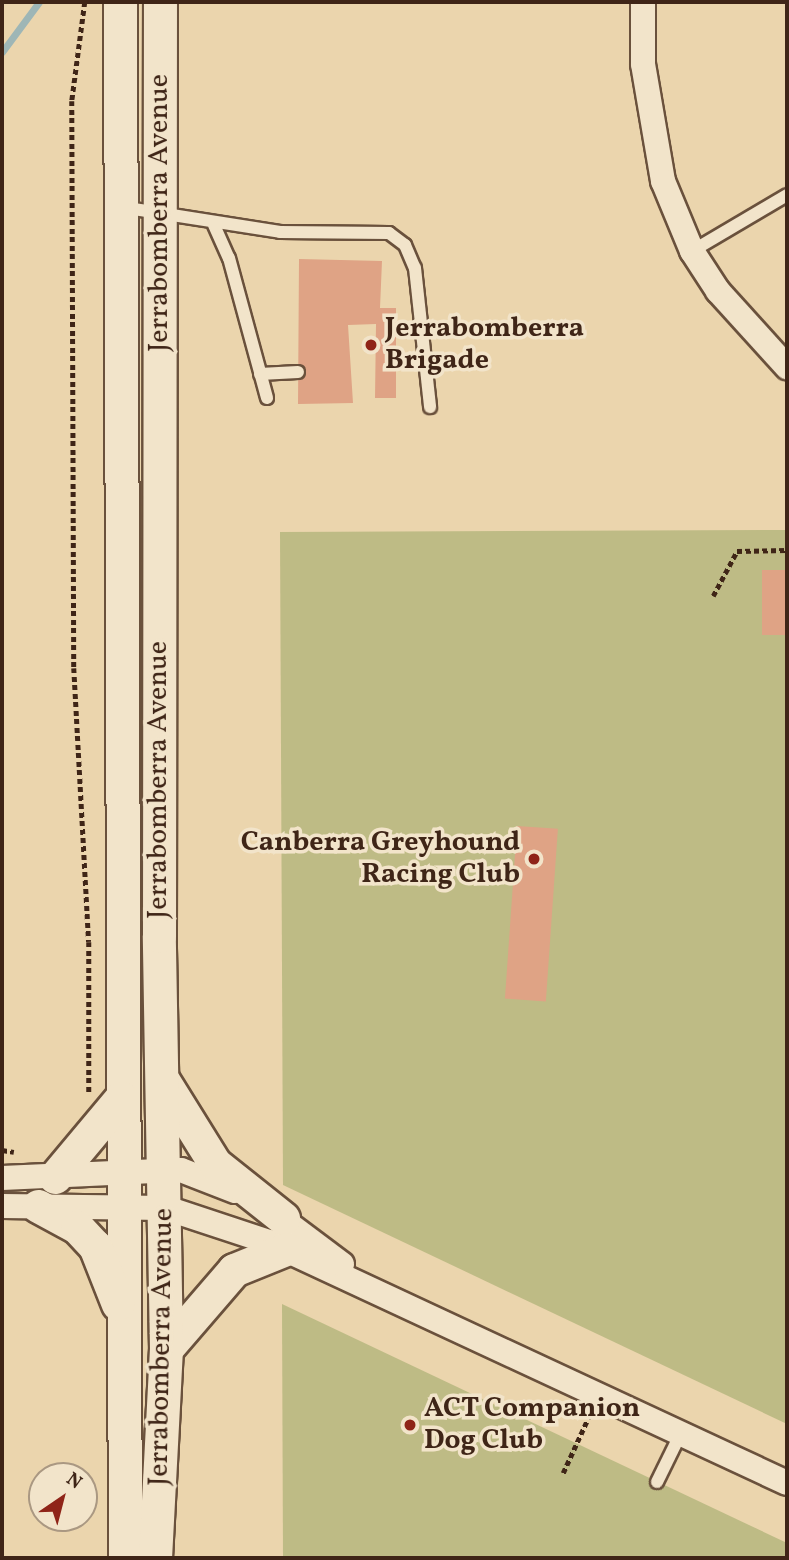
<!DOCTYPE html>
<html>
<head>
<meta charset="utf-8">
<style>
  body { margin:0 }
  #map { position:relative; width:789px; height:1560px; overflow:hidden; background:#ebd5ad; font-family:Vollkorn,serif }
  div>[style] { position:absolute }
  .green>* { inset:0; background:#bebb85 }
  .stream>* { height:7px; margin:-3.5px; padding:0 3.5px; transform-origin:3.5px; border-radius:3.5px; background:#9eb6b6 }
  .building>* { inset:0; background:#dfa385; transform-origin:0 0 }
  .path>* { height:4.5px; margin-top:-2.25px; transform-origin:0; background:repeating-linear-gradient(90deg,#3f2517 0 5px,transparent 0 8.5px) }
  .roads { filter:drop-shadow(2px 0 #6a513c) drop-shadow(-2px 0 #6a513c) drop-shadow(0 2px #6a513c) drop-shadow(0 -2px #6a513c) }
  .lane>* { height:12px; margin:-6px; padding:0 6px; transform-origin:6px; border-radius:6px; background:#f2e4ca }
  .street>* { height:24px; margin:-12px; padding:0 12px; transform-origin:12px; border-radius:12px; background:#f2e4ca }
  .secondary>* { height:33px; margin:-16.5px; padding:0 16.5px; transform-origin:16.5px; border-radius:16.5px; background:#f2e4ca }
  .dots>* { width:19px; height:19px; translate:-50% -50%; box-sizing:border-box; border:4px solid #f2e4ca; border-radius:50% }
  span { translate:-50% -50%; white-space:nowrap; text-align:center; line-height:1.15; -webkit-text-stroke:7px #f2e4ca; paint-order:stroke }
  .street-label { font-size:28px; color:#3f2517 }
  .poi-label { font-size:28px; color:#3f2517; font-weight:700 }
  .left { translate:0 -50%; text-align:left }
  .right { translate:-100% -50%; text-align:right }
  .frame { position:absolute; inset:0; border:4px solid #3f2517; pointer-events:none }
  .north { position:absolute; left:28px; top:1462px; width:70px; height:70px; box-sizing:border-box; background:#f2e4ca; border:2px solid #aa9882; border-radius:50%; rotate:35deg; font-size:19px; font-weight:700; line-height:28px; text-align:center; color:#3f2517 }
  .north::after { content:''; display:block; margin:auto; width:24px; height:32px; background:#8f2418; clip-path:polygon(50% 0,100% 100%,50% 72%,0 100%) }
</style>
</head>
<body>
<div id="map">
  <div class="green">
    <i style="clip-path:polygon(787px 530px,787px 1424px,283px 1185px,280px 532px)"></i>
    <i style="clip-path:polygon(282px 1304px,787px 1543px,787px 1558px,283px 1558px)"></i>
  </div>
  <div class="stream">
    <i style="left:2px;top:52px;width:62px;rotate:-53.5deg"></i>
  </div>
  <div class="building">
    <i style="clip-path:polygon(299px 259px,382px 261px,380px 308px,396px 308px,396px 398px,375px 398px,376px 324px,348px 325px,353px 403px,298px 404px)"></i>
    <i style="left:762px;top:570px;width:25px;height:65px"></i>
    <i style="left:517px;top:826px;width:41px;height:173px;rotate:4deg"></i>
  </div>
  <div class="path">
    <i style="left:85px;top:2px;width:100px;rotate:97.5deg"></i>
    <i style="left:72px;top:101px;width:567px;rotate:89.8deg"></i>
    <i style="left:74px;top:668px;width:274px;rotate:86.9deg"></i>
    <i style="left:89px;top:942px;width:152px;rotate:90deg"></i>
    <i style="left:713px;top:596px;width:51px;rotate:-61.9deg"></i>
    <i style="left:737px;top:551px;width:50px;rotate:-1.1deg"></i>
    <i style="left:2px;top:1150px;width:12px;rotate:9deg"></i>
    <i style="left:563px;top:1473px;width:65px;rotate:-65.4deg"></i>
  </div>
  <div class="roads">
    <div class="lane">
      <i style="left:121px;top:207px;width:161px;rotate:8.9deg"></i>
      <i style="left:280px;top:232px;width:109px;rotate:0.5deg"></i>
      <i style="left:389px;top:233px;width:20px;rotate:37deg"></i>
      <i style="left:405px;top:245px;width:25px;rotate:67deg"></i>
      <i style="left:415px;top:268px;width:140px;rotate:83.8deg"></i>
      <i style="left:214px;top:225px;width:36px;rotate:66deg"></i>
      <i style="left:229px;top:258px;width:145px;rotate:74.8deg"></i>
      <i style="left:692px;top:251px;width:110px;rotate:-30.5deg"></i>
      <i style="left:260px;top:374px;width:38px;rotate:-3deg"></i>
      <i style="left:657px;top:1482px;width:55px;rotate:-63.9deg"></i>
    </div>
    <div class="street">
      <i style="left:643px;top:2px;width:62px;rotate:90deg"></i>
      <i style="left:643px;top:64px;width:119px;rotate:80.3deg"></i>
      <i style="left:663px;top:181px;width:76px;rotate:67.5deg"></i>
      <i style="left:692px;top:251px;width:48px;rotate:57deg"></i>
      <i style="left:718px;top:291px;width:103px;rotate:47.8deg"></i>
      <i style="left:2px;top:1178px;width:179px;rotate:-2.6deg"></i>
      <i style="left:181px;top:1170px;width:58px;rotate:21.3deg"></i>
      <i style="left:2px;top:1206px;width:164px;rotate:0.7deg"></i>
      <i style="left:166px;top:1208px;width:108px;rotate:18.3deg"></i>
      <i style="left:269px;top:1242px;width:571px;rotate:24.95deg"></i>
      <i style="left:270px;top:1210px;width:90px;rotate:36.9deg"></i>
    </div>
    <div class="secondary">
      <i style="left:120px;top:2px;width:1556px;rotate:89.82deg"></i>
      <i style="left:164px;top:1082px;width:97px;rotate:58.1deg"></i>
      <i style="left:215px;top:1164px;width:87px;rotate:38.5deg"></i>
      <i style="left:55px;top:1177px;width:103px;rotate:-50.1deg"></i>
      <i style="left:38px;top:1206px;width:44px;rotate:28.3deg"></i>
      <i style="left:77px;top:1227px;width:26px;rotate:47deg"></i>
      <i style="left:95px;top:1246px;width:62px;rotate:68.4deg"></i>
      <i style="left:166px;top:1349px;width:104px;rotate:-49.3deg"></i>
      <i style="left:234px;top:1270px;width:56px;rotate:-22deg"></i>
      <i style="left:155px;top:1558px;width:209px;rotate:-87deg"></i>
      <i style="left:166px;top:1349px;width:413px;rotate:-91deg"></i>
      <i style="left:159px;top:936px;width:934px;rotate:-89.94deg"></i>
    </div>
  </div>
  <div class="dots">
    <i style="left:371px;top:345px;background:#8f2418"></i>
    <i style="left:534px;top:859px;background:#8f2418"></i>
    <i style="left:410px;top:1425px;background:#8f2418"></i>
  </div>
  <div class="street-label">
    <span style="left:160px;top:213px;rotate:-90deg">Jerrabomberra Avenue</span>
    <span style="left:159px;top:780px;rotate:-90deg">Jerrabomberra Avenue</span>
    <span style="left:162px;top:1347px;rotate:-89deg">Jerrabomberra Avenue</span>
  </div>
  <div class="poi-label">
    <span class="left" style="left:385px;top:345px">Jerrabomberra<br>Brigade</span>
    <span class="right" style="left:520px;top:859px">Canberra Greyhound<br>Racing Club</span>
    <span class="left" style="left:424px;top:1425px">ACT Companion<br>Dog Club</span>
  </div>
  <div class="frame"></div>
  <div class="north">N</div>
</div>
</body>
</html>
